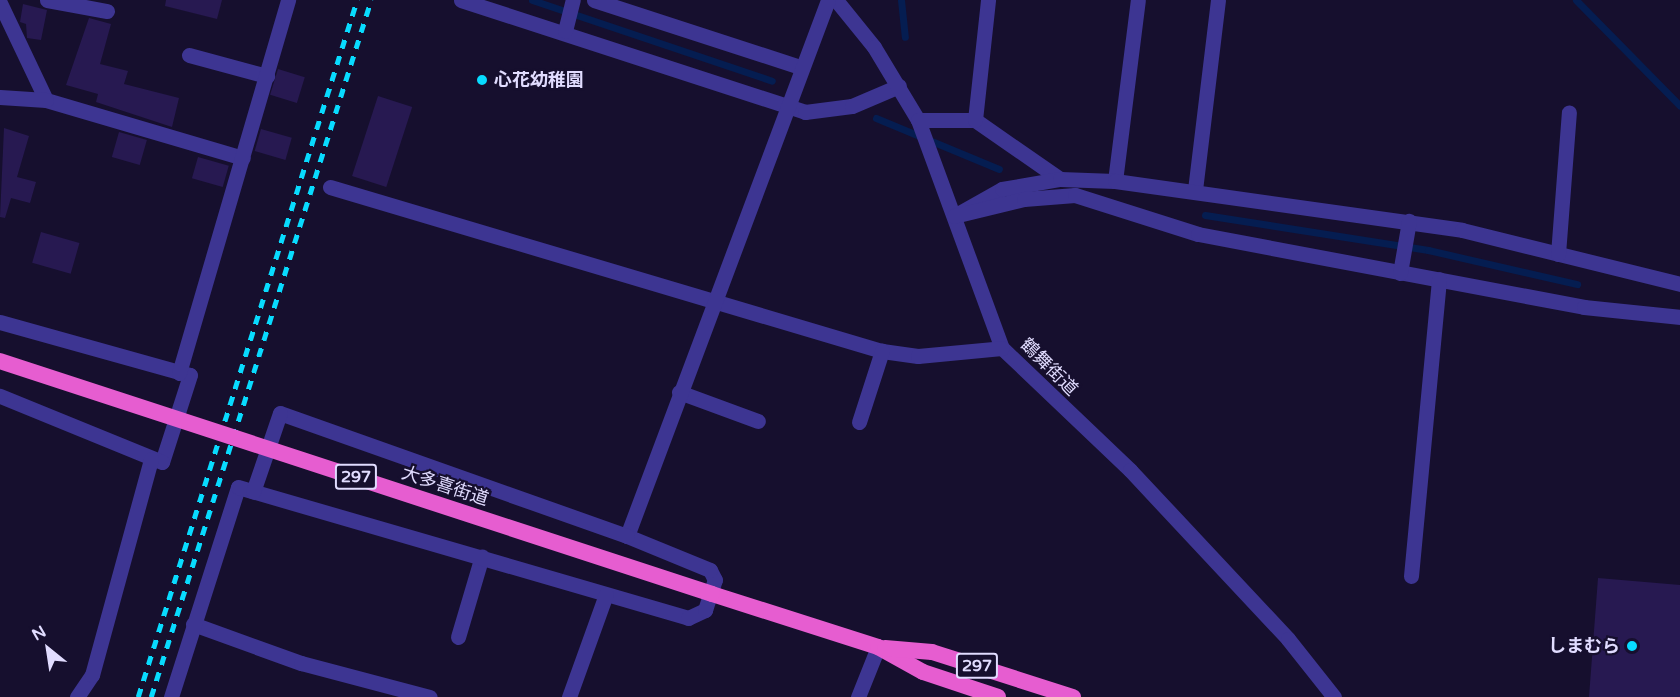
<!DOCTYPE html>
<html>
<head>
<meta charset="utf-8">
<style>
  body { margin:0 }
  #map { position:relative; width:1680px; height:697px; overflow:hidden; background:#160f2e; font-family:"Varela Round","Noto Sans JP",sans-serif }
  div>[style] { position:absolute }
  .stream>* { height:7px; margin:-3.5px; padding:0 3.5px; transform-origin:3.5px; border-radius:3.5px; background:#051d51 }
  .building>* { inset:0; background:#271951; transform-origin:0 0 }
  .minor>* { height:15px; margin:-7.5px; padding:0 7.5px; transform-origin:7.5px; border-radius:7.5px; background:#3d3592 }
  .tertiary>* { height:15px; margin:-7.5px; padding:0 7.5px; transform-origin:7.5px; border-radius:7.5px; background:#3d3592 }
  .trunk>* { height:16px; margin:-8px; padding:0 8px; transform-origin:8px; border-radius:8px; background:#e65dd0 }
  .rail>* { height:4.5px; margin-top:-2.25px; transform-origin:0; background:repeating-linear-gradient(90deg,#08dbff 0 9px,transparent 0 17px) }
  .trunk-bridge>* { height:16px; margin:-8px; padding:0 8px; transform-origin:8px; border-radius:8px; background:#e65dd0 }
  .dots>* { width:16px; height:16px; translate:-50% -50%; box-sizing:border-box; border:3px solid #160f2e; border-radius:50% }
  span { translate:-50% -50%; white-space:nowrap; text-align:center; line-height:1.15; -webkit-text-stroke:4.5px #160f2e; paint-order:stroke }
  .shield-label span { padding:2px 4px; background:#160f2e; border:2px solid; border-radius:4px; -webkit-text-stroke-width:0 }
  .shield-label { font-size:16px; color:#e1dcff; font-weight:700 }
  .poi-label { font-size:18px; color:#e1dcff; font-weight:700 }
  .left { translate:0 -50%; text-align:left }
  .right { translate:-100% -50%; text-align:right }
  .street-label { font-size:18px; color:#e1dcff }
  .north { position:absolute; left:18px; top:619px; width:60px; height:60px; -webkit-text-stroke:4px #160f2e; paint-order:stroke; rotate:330deg; font-size:16px; font-weight:700; line-height:24px; text-align:center; color:#e1dcff }
  .north::after { content:''; display:block; margin:auto; width:21px; height:27px; background:#e1dcff; clip-path:polygon(50% 0,100% 100%,50% 72%,0 100%) }
</style>
</head>
<body>
<div id="map">
  <div class="stream">
    <i style="left:532px;top:0;width:253px;rotate:18.6deg"></i>
    <i style="left:901px;top:0;width:37px;rotate:84deg"></i>
    <i style="left:1576px;top:0;width:148px;rotate:45.5deg"></i>
    <i style="left:876px;top:118px;width:133px;rotate:22.5deg"></i>
    <i style="left:1205px;top:215px;width:226px;rotate:8.9deg"></i>
    <i style="left:1428px;top:250px;width:153px;rotate:12.9deg"></i>
  </div>
  <div class="building">
    <i style="clip-path:polygon(166px 0,222px 0,217px 19px,165px 6px)"></i>
    <i style="clip-path:polygon(23px 4px,47px 10px,41px 40px,27px 38px,26px 24px,20px 22px)"></i>
    <i style="clip-path:polygon(89px 18px,111px 24px,100px 64px,128px 71px,124px 84px,179px 98px,172px 127px,96px 102px,98px 94px,66px 85px)"></i>
    <i style="left:278px;top:69px;width:28px;height:27px;rotate:17deg"></i>
    <i style="left:378px;top:96px;width:36px;height:84px;rotate:18deg"></i>
    <i style="clip-path:polygon(4px 128px,29px 136px,17px 177px,36px 182px,30px 203px,11px 198px,5px 218px,0 217px)"></i>
    <i style="left:261px;top:129px;width:32px;height:23px;rotate:16deg"></i>
    <i style="left:119px;top:132px;width:29px;height:26px;rotate:16deg"></i>
    <i style="left:198px;top:157px;width:32px;height:22px;rotate:16deg"></i>
    <i style="left:41px;top:232px;width:40px;height:32px;rotate:16deg"></i>
    <i style="clip-path:polygon(1598px 578px,1680px 585px,1680px 697px,1589px 697px)"></i>
  </div>
  <div class="minor">
    <i style="left:47px;top:0;width:61px;rotate:10.4deg"></i>
    <i style="left:461px;top:0;width:362px;rotate:18deg"></i>
    <i style="left:805px;top:112px;width:47px;rotate:-7.3deg"></i>
    <i style="left:852px;top:106px;width:51px;rotate:-23.1deg"></i>
    <i style="left:594px;top:0;width:217px;rotate:18deg"></i>
    <i style="left:836px;top:0;width:60px;rotate:51deg"></i>
    <i style="left:874px;top:47px;width:85px;rotate:58.9deg"></i>
    <i style="left:918px;top:120px;width:243px;rotate:69.8deg"></i>
    <i style="left:1002px;top:348px;width:177px;rotate:43.6deg"></i>
    <i style="left:0;top:3px;width:107px;rotate:64.6deg"></i>
    <i style="left:46px;top:100px;width:205px;rotate:16.4deg"></i>
    <i style="left:565px;top:31px;width:32px;rotate:-76deg"></i>
    <i style="left:189px;top:55px;width:81px;rotate:15.1deg"></i>
    <i style="left:0;top:97px;width:46px;rotate:3.7deg"></i>
    <i style="left:918px;top:120px;width:57px"></i>
    <i style="left:975px;top:120px;width:103px;rotate:34.8deg"></i>
    <i style="left:975px;top:120px;width:121px;rotate:-83.8deg"></i>
    <i style="left:1115px;top:181px;width:182px;rotate:-82.8deg"></i>
    <i style="left:330px;top:187px;width:576px;rotate:16.55deg"></i>
    <i style="left:882px;top:351px;width:36px;rotate:8deg"></i>
    <i style="left:918px;top:356px;width:84px;rotate:-5.4deg"></i>
    <i style="left:1195px;top:190px;width:191px;rotate:-83.1deg"></i>
    <i style="left:954px;top:216px;width:55px;rotate:-29.4deg"></i>
    <i style="left:1002px;top:189px;width:59px;rotate:-9.8deg"></i>
    <i style="left:1060px;top:179px;width:55px;rotate:2.1deg"></i>
    <i style="left:1115px;top:181px;width:350px;rotate:8deg"></i>
    <i style="left:1462px;top:230px;width:225px;rotate:13.9deg"></i>
    <i style="left:954px;top:216px;width:72px;rotate:-13.7deg"></i>
    <i style="left:1024px;top:199px;width:51px;rotate:-4.5deg"></i>
    <i style="left:1075px;top:195px;width:129px;rotate:17.6deg"></i>
    <i style="left:1198px;top:234px;width:393px;rotate:10.7deg"></i>
    <i style="left:1584px;top:307px;width:97px;rotate:5.9deg"></i>
    <i style="left:1558px;top:254px;width:142px;rotate:-85.6deg"></i>
    <i style="left:1400px;top:273px;width:53px;rotate:-80.2deg"></i>
    <i style="left:0;top:322px;width:197px;rotate:15.6deg"></i>
    <i style="left:190px;top:375px;width:91px;rotate:107.8deg"></i>
    <i style="left:162px;top:462px;width:175px;rotate:-157.8deg"></i>
    <i style="left:179px;top:373px;width:389px;rotate:-73.7deg"></i>
    <i style="left:679px;top:392px;width:84px;rotate:20.2deg"></i>
    <i style="left:859px;top:422px;width:75px;rotate:-72.1deg"></i>
    <i style="left:627px;top:536px;width:572px;rotate:-69.44deg"></i>
    <i style="left:1411px;top:576px;width:298px;rotate:-84.6deg"></i>
    <i style="left:193px;top:624px;width:115px;rotate:19.9deg"></i>
    <i style="left:301px;top:663px;width:133px;rotate:14.8deg"></i>
    <i style="left:458px;top:637px;width:84px;rotate:-73.5deg"></i>
    <i style="left:77px;top:697px;width:27px;rotate:-56deg"></i>
    <i style="left:92px;top:675px;width:224px;rotate:-74.7deg"></i>
    <i style="left:171px;top:697px;width:220px;rotate:-72.3deg"></i>
    <i style="left:238px;top:487px;width:469px;rotate:16.2deg"></i>
    <i style="left:688px;top:618px;width:19px;rotate:-25deg"></i>
    <i style="left:705px;top:610px;width:32px;rotate:-72deg"></i>
    <i style="left:715px;top:580px;width:11px;rotate:-117deg"></i>
    <i style="left:710px;top:570px;width:90px;rotate:-157.7deg"></i>
    <i style="left:627px;top:536px;width:368px;rotate:-160.5deg"></i>
    <i style="left:280px;top:413px;width:83px;rotate:108.9deg"></i>
    <i style="left:569px;top:697px;width:109px;rotate:-70.2deg"></i>
  </div>
  <div class="tertiary">
    <i style="left:1130px;top:470px;width:231px;rotate:46.9deg"></i>
    <i style="left:1288px;top:639px;width:74px;rotate:51.6deg"></i>
    <i style="left:858px;top:697px;width:54px;rotate:-68.2deg"></i>
  </div>
  <div class="trunk">
    <i style="left:712px;top:594px;width:174px;rotate:17.7deg"></i>
    <i style="left:878px;top:647px;width:51px;rotate:29.1deg"></i>
    <i style="left:923px;top:672px;width:79px;rotate:18.4deg"></i>
    <i style="left:885px;top:648px;width:47px;rotate:4.9deg"></i>
    <i style="left:932px;top:652px;width:148px;rotate:17.7deg"></i>
  </div>
  <div class="rail">
    <i style="left:138px;top:697px;width:731px;rotate:-72.56deg"></i>
    <i style="left:151px;top:697px;width:731px;rotate:-72.48deg"></i>
  </div>
  <div class="trunk-bridge">
    <i style="left:0;top:361px;width:749px;rotate:18.12deg"></i>
  </div>
  <div class="dots">
    <i style="left:482px;top:80px;background:#08dbff"></i>
    <i style="left:1632px;top:646px;background:#08dbff"></i>
  </div>
  <div class="shield-label">
    <span style="left:356px;top:477px">297</span>
    <span style="left:977px;top:666px">297</span>
  </div>
  <div class="poi-label">
    <span class="left" style="left:494px;top:80px">心花幼稚園</span>
    <span class="right" style="left:1620px;top:646px">しまむら</span>
  </div>
  <div class="street-label">
    <span style="left:1049px;top:367px;rotate:45deg">鶴舞街道</span>
    <span style="left:445px;top:486px;rotate:18deg">大多喜街道</span>
  </div>
  <div class="north">N</div>
</div>
</body>
</html>
